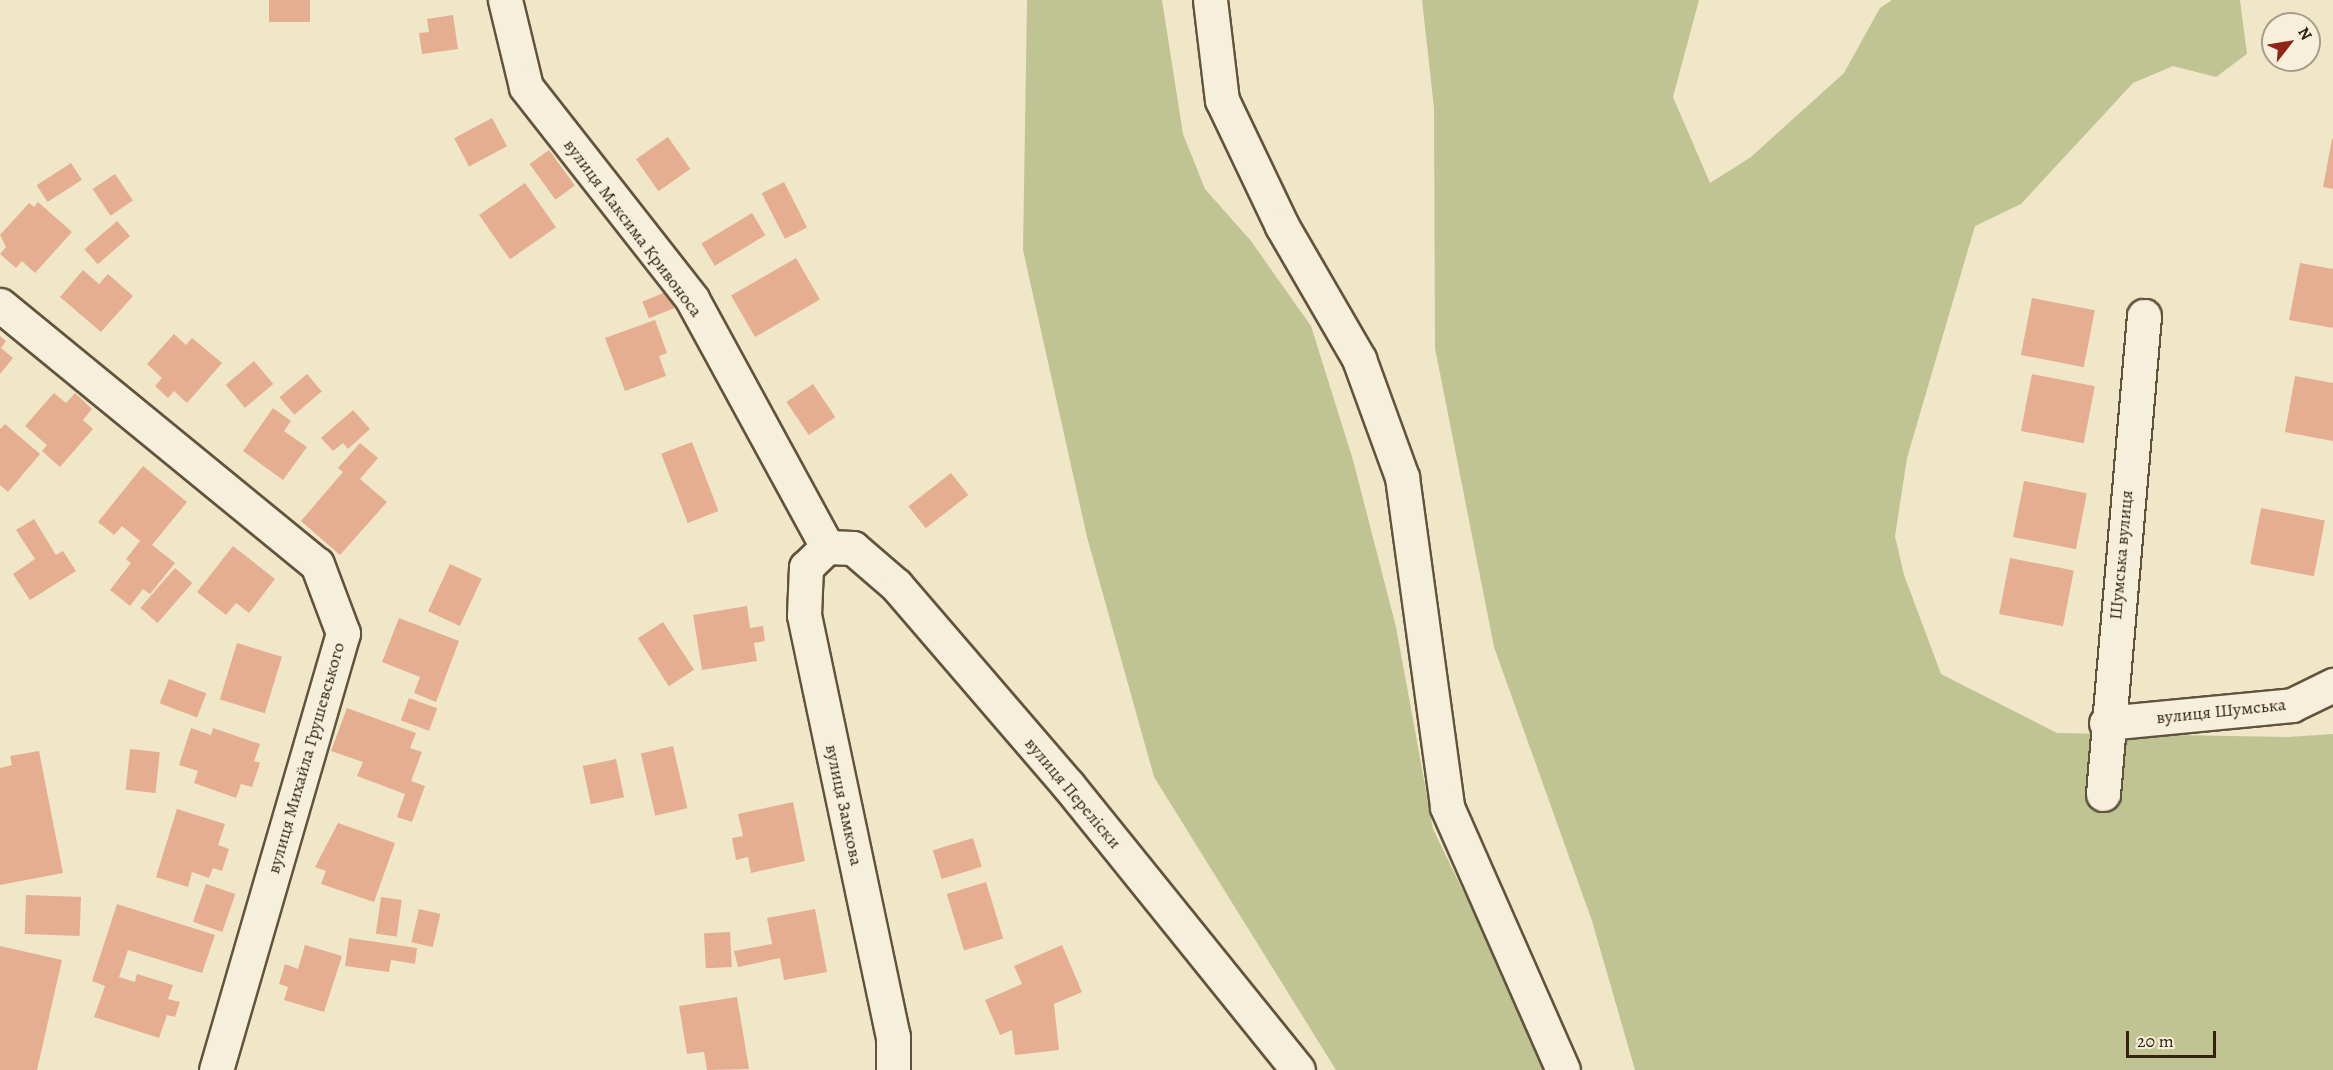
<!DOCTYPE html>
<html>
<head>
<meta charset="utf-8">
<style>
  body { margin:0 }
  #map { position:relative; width:2333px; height:1070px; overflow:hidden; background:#f0e7c9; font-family:Alegreya,serif }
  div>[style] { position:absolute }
  .green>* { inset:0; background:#c0c492 }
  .building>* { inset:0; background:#e5ae90; transform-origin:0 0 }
  .roads { filter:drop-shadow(2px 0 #62543c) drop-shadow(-2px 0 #62543c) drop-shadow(0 2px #62543c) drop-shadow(0 -2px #62543c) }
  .minor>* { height:33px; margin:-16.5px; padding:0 16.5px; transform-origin:16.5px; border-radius:16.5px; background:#f5efdc }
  span { translate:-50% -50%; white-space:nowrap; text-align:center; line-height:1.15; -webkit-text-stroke:4.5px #f5efdc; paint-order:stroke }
  .street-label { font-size:18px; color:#33230d }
  .north { position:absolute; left:2261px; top:12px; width:60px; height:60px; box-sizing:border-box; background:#f5efdc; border:2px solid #a79d89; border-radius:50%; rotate:59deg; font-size:16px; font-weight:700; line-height:24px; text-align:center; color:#33230d }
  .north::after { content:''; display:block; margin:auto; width:21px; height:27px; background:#8f2418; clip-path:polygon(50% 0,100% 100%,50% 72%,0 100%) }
  .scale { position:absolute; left:2126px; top:1031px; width:90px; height:27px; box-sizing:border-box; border:3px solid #33230d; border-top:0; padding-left:8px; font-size:18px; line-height:21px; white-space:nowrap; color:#33230d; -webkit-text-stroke:4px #f5efdc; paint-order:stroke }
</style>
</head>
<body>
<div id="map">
  <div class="green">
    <i style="clip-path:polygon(1027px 0,1162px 0,1183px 134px,1205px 189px,1251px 241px,1311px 326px,1353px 460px,1396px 627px,1433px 829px,1550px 1070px,1336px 1070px,1154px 777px,1087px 537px,1023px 250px)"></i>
    <i style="clip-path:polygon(1422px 0,1699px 0,1673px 97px,1710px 183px,1751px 157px,1844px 73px,1880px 8px,1892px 0,2240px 0,2247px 54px,2216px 77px,2173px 66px,2133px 83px,2021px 204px,1975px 226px,1907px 458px,1895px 536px,1904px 575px,1941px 674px,2057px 733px,2288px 737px,2333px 734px,2333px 1070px,1635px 1070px,1592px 921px,1494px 647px,1435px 348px,1434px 108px)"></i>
  </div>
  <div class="building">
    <i style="left:269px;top:0;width:41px;height:22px"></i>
    <i style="clip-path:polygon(453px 15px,458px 49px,422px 54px,419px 33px,429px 32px,427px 19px)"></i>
    <i style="left:492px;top:118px;width:32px;height:43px;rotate:62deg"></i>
    <i style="left:668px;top:137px;width:39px;height:39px;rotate:55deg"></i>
    <i style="clip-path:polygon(2332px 139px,2333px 139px,2333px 189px,2323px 187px)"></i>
    <i style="left:549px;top:150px;width:44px;height:24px;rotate:54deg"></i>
    <i style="left:71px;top:163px;width:20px;height:41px;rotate:57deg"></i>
    <i style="left:115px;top:174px;width:32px;height:27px;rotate:56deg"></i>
    <i style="left:784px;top:182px;width:51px;height:25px;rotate:63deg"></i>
    <i style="left:525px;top:183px;width:54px;height:56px;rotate:55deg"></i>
    <i style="clip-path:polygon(38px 202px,72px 232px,35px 273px,22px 261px,16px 268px,0 254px,6px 247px,0 235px,29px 203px,34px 207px)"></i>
    <i style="left:752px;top:213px;width:26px;height:59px;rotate:59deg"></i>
    <i style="left:117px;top:221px;width:20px;height:43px;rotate:49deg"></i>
    <i style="left:796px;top:258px;width:48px;height:75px;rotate:60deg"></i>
    <i style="clip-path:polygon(2300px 263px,2333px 269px,2333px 328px,2289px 320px)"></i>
    <i style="clip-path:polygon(83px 270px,99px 284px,108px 274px,133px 296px,101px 332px,60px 297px)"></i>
    <i style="left:671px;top:290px;width:18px;height:31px;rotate:68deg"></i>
    <i style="left:2032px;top:298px;width:64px;height:58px;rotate:11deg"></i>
    <i style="clip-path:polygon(655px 320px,667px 353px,659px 356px,666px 376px,625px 391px,605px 338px)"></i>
    <i style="clip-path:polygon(174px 334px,186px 345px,192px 338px,222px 363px,187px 403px,174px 391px,168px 398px,155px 386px,162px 378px,147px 364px)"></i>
    <i style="clip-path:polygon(0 336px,6px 341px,1px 348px,13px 358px,0 374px)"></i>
    <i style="left:254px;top:361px;width:30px;height:37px;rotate:50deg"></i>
    <i style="left:307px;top:374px;width:23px;height:36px;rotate:50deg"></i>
    <i style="left:2032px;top:374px;width:64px;height:58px;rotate:11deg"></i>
    <i style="clip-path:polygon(2295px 376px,2333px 383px,2333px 441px,2285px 432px)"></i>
    <i style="left:813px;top:384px;width:40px;height:32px;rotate:56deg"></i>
    <i style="clip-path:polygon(54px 393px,66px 403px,75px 393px,92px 409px,83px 420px,93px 429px,60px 467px,42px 451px,47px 445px,25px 426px)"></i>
    <i style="clip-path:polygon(273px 408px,291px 421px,284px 431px,307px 447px,283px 480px,243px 451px)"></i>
    <i style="clip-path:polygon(353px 410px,370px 429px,348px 449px,343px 443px,333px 451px,321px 438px)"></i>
    <i style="clip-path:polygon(5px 424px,40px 454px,8px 492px,0 485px,0 429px)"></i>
    <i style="left:692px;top:442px;width:74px;height:33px;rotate:69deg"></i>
    <i style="clip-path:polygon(360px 443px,378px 458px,360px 479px,387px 502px,340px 555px,301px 521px,343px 472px,338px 468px)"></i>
    <i style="clip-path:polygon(143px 466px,187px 502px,152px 545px,175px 563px,150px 594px,143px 589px,130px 606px,110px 590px,131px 563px,126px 559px,140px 541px,122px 526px,114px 535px,98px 522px)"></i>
    <i style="left:951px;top:473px;width:28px;height:54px;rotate:52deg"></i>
    <i style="left:2024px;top:481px;width:64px;height:57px;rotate:11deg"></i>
    <i style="left:2261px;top:508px;width:65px;height:57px;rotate:11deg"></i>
    <i style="clip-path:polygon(34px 519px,56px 555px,63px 551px,76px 571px,30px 600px,13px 574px,35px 559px,16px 530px)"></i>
    <i style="clip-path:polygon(233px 546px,275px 579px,249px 613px,236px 603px,226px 615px,197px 592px)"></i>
    <i style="left:2010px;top:558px;width:65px;height:57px;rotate:11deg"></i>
    <i style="left:450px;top:564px;width:35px;height:52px;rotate:25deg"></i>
    <i style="left:175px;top:568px;width:23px;height:53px;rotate:41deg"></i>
    <i style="clip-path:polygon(747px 606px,750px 628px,763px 626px,765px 641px,754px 643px,757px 661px,702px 670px,693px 615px)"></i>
    <i style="clip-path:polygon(399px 618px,459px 641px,436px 702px,414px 693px,420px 677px,382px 662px)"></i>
    <i style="left:663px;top:622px;width:57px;height:30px;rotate:57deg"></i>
    <i style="left:237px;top:643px;width:47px;height:59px;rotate:17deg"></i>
    <i style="left:169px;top:679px;width:40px;height:26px;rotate:21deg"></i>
    <i style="left:409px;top:698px;width:30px;height:24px;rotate:20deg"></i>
    <i style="clip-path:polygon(347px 708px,416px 733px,410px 748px,422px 752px,411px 781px,425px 786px,412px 822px,397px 817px,405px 794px,357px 776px,363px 762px,331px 751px)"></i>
    <i style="clip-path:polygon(191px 728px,211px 735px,213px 728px,260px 744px,254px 761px,260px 763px,252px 787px,241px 784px,236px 798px,194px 783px,198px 771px,179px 765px)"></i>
    <i style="left:673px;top:746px;width:64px;height:33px;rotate:77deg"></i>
    <i style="left:130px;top:749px;width:30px;height:41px;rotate:6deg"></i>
    <i style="clip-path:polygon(39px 751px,63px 873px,0 885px,0 768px,12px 765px,10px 756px)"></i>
    <i style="left:616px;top:759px;width:39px;height:34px;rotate:78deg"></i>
    <i style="clip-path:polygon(793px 802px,805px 861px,751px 873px,748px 857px,736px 860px,732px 838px,743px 836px,738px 814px)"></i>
    <i style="clip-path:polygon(177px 809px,225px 824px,218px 845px,229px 849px,222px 871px,213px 868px,209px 878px,192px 872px,188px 887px,156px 877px)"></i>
    <i style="clip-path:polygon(338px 823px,395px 843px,374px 902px,321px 884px,326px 871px,315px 867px)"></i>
    <i style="left:973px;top:838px;width:30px;height:42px;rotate:73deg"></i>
    <i style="left:986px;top:882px;width:59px;height:41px;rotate:73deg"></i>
    <i style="left:206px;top:884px;width:31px;height:40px;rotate:19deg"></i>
    <i style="left:26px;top:895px;width:55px;height:39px;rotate:2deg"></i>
    <i style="left:381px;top:897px;width:21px;height:37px;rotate:8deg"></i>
    <i style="clip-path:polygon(117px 904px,215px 935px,202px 973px,128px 950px,119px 977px,135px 982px,137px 974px,173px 985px,168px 999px,180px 1002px,175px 1017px,167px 1015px,159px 1038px,94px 1017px,105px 986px,92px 981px)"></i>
    <i style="left:419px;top:909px;width:22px;height:34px;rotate:13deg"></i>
    <i style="clip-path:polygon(815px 909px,827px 972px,784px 980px,780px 958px,738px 967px,734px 951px,772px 944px,767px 918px)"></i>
    <i style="left:730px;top:932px;width:35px;height:26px;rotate:87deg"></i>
    <i style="clip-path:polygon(349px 938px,417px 948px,415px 964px,391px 960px,389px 972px,345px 966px)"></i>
    <i style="clip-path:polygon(305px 945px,342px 956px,324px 1012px,284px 1000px,288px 987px,279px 984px,285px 964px,298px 969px)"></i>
    <i style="clip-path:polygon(1062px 945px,1082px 992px,1054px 1004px,1059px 1050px,1015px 1055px,1012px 1030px,1000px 1035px,985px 1000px,1022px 984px,1014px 966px)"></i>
    <i style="clip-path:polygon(0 946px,62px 960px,37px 1070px,0 1070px)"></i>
    <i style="clip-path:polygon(737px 997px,749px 1069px,707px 1070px,704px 1052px,687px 1054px,679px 1006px)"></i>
  </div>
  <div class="roads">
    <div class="minor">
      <i style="left:505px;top:0;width:89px;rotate:76.4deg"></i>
      <i style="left:526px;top:87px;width:269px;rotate:51.9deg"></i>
      <i style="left:692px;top:299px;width:282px;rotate:61.4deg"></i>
      <i style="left:1210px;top:0;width:101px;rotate:83.2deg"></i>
      <i style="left:1222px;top:100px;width:140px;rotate:64.5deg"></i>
      <i style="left:1282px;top:226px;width:154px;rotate:59.9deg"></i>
      <i style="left:1359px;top:359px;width:126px;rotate:70deg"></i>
      <i style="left:1402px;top:477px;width:333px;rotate:82.2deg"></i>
      <i style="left:1447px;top:807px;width:287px;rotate:66.2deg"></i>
      <i style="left:0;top:305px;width:409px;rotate:39.3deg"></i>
      <i style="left:317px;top:564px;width:74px;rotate:69.4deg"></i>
      <i style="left:343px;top:633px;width:455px;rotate:106.2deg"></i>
      <i style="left:827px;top:547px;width:26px;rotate:2deg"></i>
      <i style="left:853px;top:548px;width:57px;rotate:40.7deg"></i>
      <i style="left:896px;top:585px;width:264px;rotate:49.3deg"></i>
      <i style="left:1068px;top:785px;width:366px;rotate:51.1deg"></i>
      <i style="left:827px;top:547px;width:29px;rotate:136deg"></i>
      <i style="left:806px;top:567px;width:48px;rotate:92.4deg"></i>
      <i style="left:804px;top:615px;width:430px;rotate:78.1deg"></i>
      <i style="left:893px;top:1036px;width:34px;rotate:90deg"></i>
      <i style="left:2106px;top:723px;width:187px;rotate:-5.5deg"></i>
      <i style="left:2292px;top:705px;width:46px;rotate:-26deg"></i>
      <i style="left:2103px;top:794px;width:480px;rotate:-85.1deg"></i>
    </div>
  </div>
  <div class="street-label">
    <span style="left:633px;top:228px;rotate:53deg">вулиця Максима Кривоноса</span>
    <span style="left:2121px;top:555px;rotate:-85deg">Шумська вулиця</span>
    <span style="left:2221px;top:711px;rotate:-6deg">вулиця Шумська</span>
    <span style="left:306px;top:758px;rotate:-74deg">вулиця Михайла Грушевського</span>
    <span style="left:1073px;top:793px;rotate:50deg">вулиця Переліски</span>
    <span style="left:844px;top:805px;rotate:78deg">вулиця Замкова</span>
  </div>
  <div class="north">N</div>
  <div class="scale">20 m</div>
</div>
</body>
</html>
